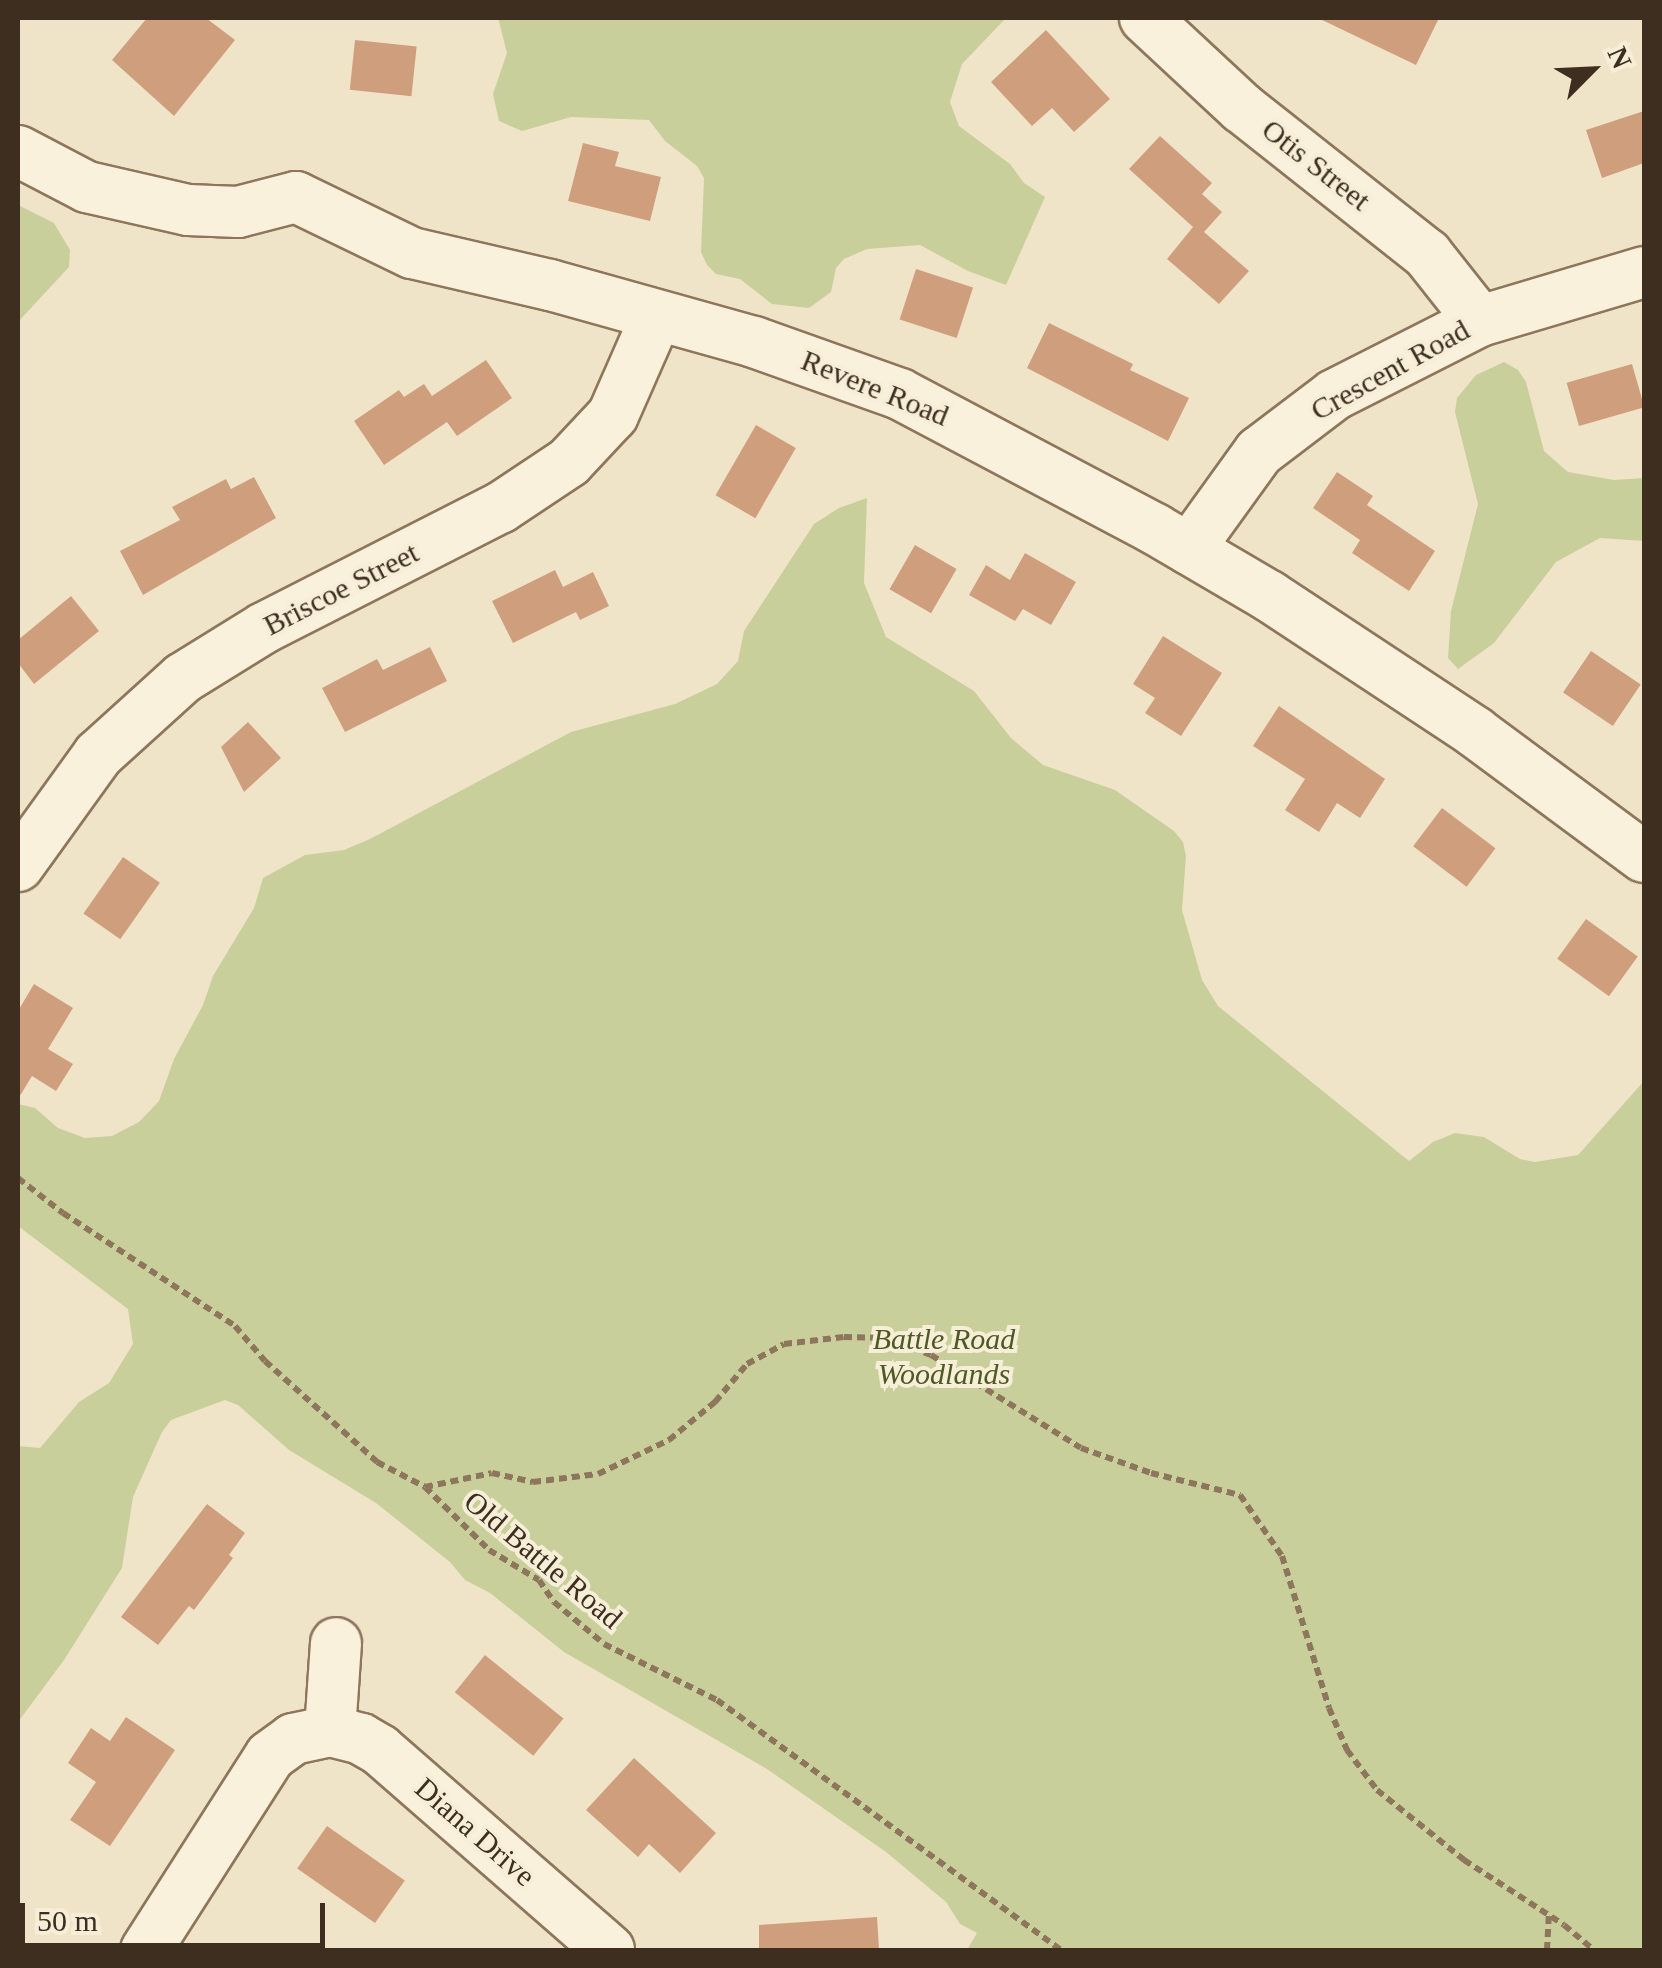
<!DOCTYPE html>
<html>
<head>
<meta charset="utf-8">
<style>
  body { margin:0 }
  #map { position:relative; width:1662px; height:1968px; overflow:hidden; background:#f0e4c8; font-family:"Times New Roman",serif }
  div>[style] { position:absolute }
  .green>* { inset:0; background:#c9cf9b }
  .building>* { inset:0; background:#cf9f7d; transform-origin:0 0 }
  .path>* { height:6px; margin-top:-3px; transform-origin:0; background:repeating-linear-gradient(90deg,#8d765c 0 8px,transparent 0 13px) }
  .roads { filter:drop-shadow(2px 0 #8d765c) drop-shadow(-2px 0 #8d765c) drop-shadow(0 2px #8d765c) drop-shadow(0 -2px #8d765c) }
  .street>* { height:50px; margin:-25px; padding:0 25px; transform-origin:25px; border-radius:25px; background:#faf1dc }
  span { translate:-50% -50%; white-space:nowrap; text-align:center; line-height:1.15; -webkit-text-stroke:8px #f7eed8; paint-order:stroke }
  .street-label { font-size:30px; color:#3d2e20 }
  .park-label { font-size:30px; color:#4d5a26; font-style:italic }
  .frame { position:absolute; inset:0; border:20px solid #3d2e20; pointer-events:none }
  .north { position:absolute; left:1542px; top:20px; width:100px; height:100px; -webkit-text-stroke:8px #f7eed8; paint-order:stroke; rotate:66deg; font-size:28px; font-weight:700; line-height:40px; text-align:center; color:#3d2e20 }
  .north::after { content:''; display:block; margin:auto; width:35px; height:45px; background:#3d2e20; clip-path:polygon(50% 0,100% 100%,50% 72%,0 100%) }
  .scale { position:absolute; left:20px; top:1903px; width:305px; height:45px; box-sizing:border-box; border:5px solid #3d2e20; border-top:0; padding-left:12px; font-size:30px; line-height:35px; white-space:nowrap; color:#3d2e20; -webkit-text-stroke:8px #f7eed8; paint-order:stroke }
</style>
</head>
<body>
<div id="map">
  <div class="green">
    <i style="clip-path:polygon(498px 18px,1006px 18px,962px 64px,950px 102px,959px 126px,1010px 164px,1024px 183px,1045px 197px,1006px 285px,968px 271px,920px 245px,907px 246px,867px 249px,844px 259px,836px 268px,831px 292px,809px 308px,772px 304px,740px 279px,716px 274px,707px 265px,701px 252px,704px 178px,697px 166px,665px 141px,649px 120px,571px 117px,522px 131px,499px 121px,493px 94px,507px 53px)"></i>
    <i style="clip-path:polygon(18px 205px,54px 223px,70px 250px,69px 267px,18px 322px)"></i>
    <i style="clip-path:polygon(1504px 362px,1518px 370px,1526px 382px,1544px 451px,1568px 472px,1614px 480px,1644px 478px,1644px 541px,1600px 538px,1556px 562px,1494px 643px,1458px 669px,1448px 658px,1451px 611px,1478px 504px,1455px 412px,1457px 398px,1476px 375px)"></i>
    <i style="clip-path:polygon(867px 498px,864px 583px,886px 637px,974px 691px,1011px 738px,1043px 765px,1115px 790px,1174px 831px,1183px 842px,1186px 856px,1182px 910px,1202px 980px,1218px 1006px,1409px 1161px,1433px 1142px,1455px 1133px,1484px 1137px,1520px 1159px,1535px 1162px,1578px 1155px,1644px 1081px,1644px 1950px,967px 1950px,977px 1933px,960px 1924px,946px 1902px,886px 1852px,767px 1769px,564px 1652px,490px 1593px,465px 1580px,450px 1562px,376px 1503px,289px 1450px,238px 1405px,225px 1400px,171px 1420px,162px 1432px,133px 1497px,122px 1568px,64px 1660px,18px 1722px,18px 1446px,40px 1448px,79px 1402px,109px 1383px,133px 1344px,128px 1309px,18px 1226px,18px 1104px,35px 1108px,58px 1128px,85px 1138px,112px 1136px,139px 1122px,159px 1101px,174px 1059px,203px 1005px,213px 976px,254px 908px,263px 878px,305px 855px,344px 850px,370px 839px,571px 732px,675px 704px,717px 684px,738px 661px,744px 631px,814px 524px,839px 508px)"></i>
  </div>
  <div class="building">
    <i style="clip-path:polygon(147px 18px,206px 18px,235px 40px,174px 116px,112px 60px)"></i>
    <i style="clip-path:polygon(1318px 18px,1439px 18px,1416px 65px)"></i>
    <i style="clip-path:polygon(1046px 30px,1110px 99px,1074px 132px,1052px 108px,1032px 126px,991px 82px)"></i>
    <i style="left:355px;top:40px;width:62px;height:50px;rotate:6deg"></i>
    <i style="clip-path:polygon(1644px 111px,1644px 163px,1602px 178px,1586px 130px)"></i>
    <i style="clip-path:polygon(1160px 136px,1212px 183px,1202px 194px,1222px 212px,1204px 232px,1249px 271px,1219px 304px,1167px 259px,1193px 227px,1129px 169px)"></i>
    <i style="clip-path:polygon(583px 143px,619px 152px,615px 166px,661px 177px,650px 221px,568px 201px)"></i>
    <i style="left:916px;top:269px;width:60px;height:53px;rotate:18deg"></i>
    <i style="clip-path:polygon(1049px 323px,1133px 364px,1130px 370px,1189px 398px,1168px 441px,1027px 368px)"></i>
    <i style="clip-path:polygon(486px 360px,512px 398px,457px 436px,447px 422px,384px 465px,354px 421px,399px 390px,404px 397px,424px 384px,432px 396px)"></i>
    <i style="left:1632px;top:364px;width:45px;height:68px;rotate:74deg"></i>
    <i style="left:756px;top:425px;width:46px;height:81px;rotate:30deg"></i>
    <i style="clip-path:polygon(1337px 472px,1373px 496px,1367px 505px,1435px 551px,1409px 591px,1352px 553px,1360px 540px,1313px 508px)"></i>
    <i style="clip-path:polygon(254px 477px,276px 518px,143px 595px,120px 551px,180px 520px,172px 507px,226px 479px,231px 489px)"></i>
    <i style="left:915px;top:545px;width:48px;height:51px;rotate:30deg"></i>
    <i style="clip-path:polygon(1025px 553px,1076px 582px,1051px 625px,1023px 609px,1015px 621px,969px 595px,986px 565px,1010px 580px)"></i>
    <i style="clip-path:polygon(555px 570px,563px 587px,593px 572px,609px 606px,580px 620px,572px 604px,576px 612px,513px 643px,492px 601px)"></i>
    <i style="clip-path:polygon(71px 596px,99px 631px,34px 684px,18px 663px,18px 640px)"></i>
    <i style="clip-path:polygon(1163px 636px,1222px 673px,1181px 736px,1145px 713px,1155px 698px,1133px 684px)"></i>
    <i style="clip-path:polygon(430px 647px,447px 681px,345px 732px,322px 688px,377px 659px,383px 670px)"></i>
    <i style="left:1591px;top:651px;width:60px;height:50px;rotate:34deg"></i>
    <i style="clip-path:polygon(1279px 706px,1385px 779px,1360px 818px,1337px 803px,1319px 832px,1285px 810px,1305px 779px,1253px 746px)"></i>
    <i style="clip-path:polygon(248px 722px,281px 758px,244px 792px,221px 747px)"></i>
    <i style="left:1442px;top:808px;width:67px;height:48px;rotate:37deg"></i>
    <i style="left:123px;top:857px;width:45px;height:69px;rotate:35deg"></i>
    <i style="left:1586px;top:919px;width:64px;height:49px;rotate:36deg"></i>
    <i style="clip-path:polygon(34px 984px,73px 1008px,48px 1049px,73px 1064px,56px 1091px,32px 1076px,18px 1099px,18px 1011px)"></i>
    <i style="clip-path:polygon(207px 1504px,245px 1533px,229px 1555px,233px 1558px,194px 1610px,189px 1606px,158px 1645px,121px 1617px)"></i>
    <i style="left:485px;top:1655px;width:101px;height:48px;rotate:39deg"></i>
    <i style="clip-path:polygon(126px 1717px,175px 1750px,110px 1846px,70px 1820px,96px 1782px,68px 1763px,91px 1728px,110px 1741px)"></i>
    <i style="clip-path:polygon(634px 1758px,716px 1833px,680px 1873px,649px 1844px,638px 1857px,586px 1810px)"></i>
    <i style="left:327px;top:1826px;width:95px;height:52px;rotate:35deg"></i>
    <i style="clip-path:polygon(877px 1917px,879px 1949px,759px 1950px,759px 1925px)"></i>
  </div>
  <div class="path">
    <i style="left:18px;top:1178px;width:57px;rotate:37.9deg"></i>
    <i style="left:63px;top:1213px;width:206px;rotate:33.3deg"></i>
    <i style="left:235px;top:1326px;width:46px;rotate:49.4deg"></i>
    <i style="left:265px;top:1361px;width:151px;rotate:42deg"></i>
    <i style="left:377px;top:1462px;width:54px;rotate:27.5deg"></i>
    <i style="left:425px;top:1487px;width:90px;rotate:44.5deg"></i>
    <i style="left:489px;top:1550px;width:58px;rotate:31deg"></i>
    <i style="left:539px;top:1580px;width:27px;rotate:56deg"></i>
    <i style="left:554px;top:1602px;width:65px;rotate:40deg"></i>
    <i style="left:604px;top:1644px;width:126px;rotate:26.4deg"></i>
    <i style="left:717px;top:1700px;width:425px;rotate:36deg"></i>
    <i style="left:425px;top:1487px;width:68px;rotate:-11.8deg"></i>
    <i style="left:492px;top:1473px;width:42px;rotate:12.4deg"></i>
    <i style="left:533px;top:1482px;width:65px;rotate:-7deg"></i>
    <i style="left:598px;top:1474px;width:79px;rotate:-25.6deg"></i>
    <i style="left:669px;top:1440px;width:60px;rotate:-39.6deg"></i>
    <i style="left:715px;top:1402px;width:50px;rotate:-49.9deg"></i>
    <i style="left:747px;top:1364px;width:42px;rotate:-28.4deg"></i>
    <i style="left:784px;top:1344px;width:60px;rotate:-6.7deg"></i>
    <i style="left:844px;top:1337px;width:44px;rotate:1.3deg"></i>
    <i style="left:888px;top:1338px;width:46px;rotate:21.6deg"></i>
    <i style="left:931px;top:1355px;width:176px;rotate:31.8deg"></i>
    <i style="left:1081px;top:1448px;width:74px;rotate:19.7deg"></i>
    <i style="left:1151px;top:1473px;width:92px;rotate:13.9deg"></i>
    <i style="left:1240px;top:1495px;width:74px;rotate:55.5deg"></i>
    <i style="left:1282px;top:1556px;width:159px;rotate:72.8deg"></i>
    <i style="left:1329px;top:1708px;width:46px;rotate:66.8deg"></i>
    <i style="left:1347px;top:1750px;width:50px;rotate:53.1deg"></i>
    <i style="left:1377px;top:1790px;width:112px;rotate:38.8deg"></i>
    <i style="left:1464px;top:1860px;width:119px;rotate:33deg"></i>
    <i style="left:1564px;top:1925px;width:39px;rotate:40deg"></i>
    <i style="left:1547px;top:1950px;width:34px;rotate:-87deg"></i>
  </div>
  <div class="roads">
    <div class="street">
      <i style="left:1145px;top:18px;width:132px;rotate:42.9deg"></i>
      <i style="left:1242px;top:108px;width:236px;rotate:38.3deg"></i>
      <i style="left:1427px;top:254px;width:85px;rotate:51.7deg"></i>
      <i style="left:18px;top:151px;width:78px;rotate:27.6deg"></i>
      <i style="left:87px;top:187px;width:104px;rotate:12.8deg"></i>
      <i style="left:188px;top:210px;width:50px;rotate:2.3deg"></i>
      <i style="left:238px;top:212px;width:60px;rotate:-14.5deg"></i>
      <i style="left:296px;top:197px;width:129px;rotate:25.8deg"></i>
      <i style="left:412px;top:253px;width:142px;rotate:13.1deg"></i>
      <i style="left:550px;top:285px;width:212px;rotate:15.6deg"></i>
      <i style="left:754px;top:342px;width:155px;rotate:19.6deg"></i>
      <i style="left:900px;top:394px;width:289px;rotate:27.9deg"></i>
      <i style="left:1155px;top:529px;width:132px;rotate:30.4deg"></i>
      <i style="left:1269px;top:596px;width:247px;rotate:33.4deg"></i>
      <i style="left:1475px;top:732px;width:210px;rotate:36.5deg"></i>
      <i style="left:1189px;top:549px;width:120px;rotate:-54.2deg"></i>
      <i style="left:1259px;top:452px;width:94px;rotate:-37.2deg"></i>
      <i style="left:1334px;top:395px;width:164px;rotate:-26.9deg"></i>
      <i style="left:1480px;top:321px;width:171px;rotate:-16.6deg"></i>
      <i style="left:18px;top:866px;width:137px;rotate:-54.2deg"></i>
      <i style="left:98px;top:755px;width:115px;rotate:-42.2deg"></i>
      <i style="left:183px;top:678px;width:95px;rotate:-31.7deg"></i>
      <i style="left:264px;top:628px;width:265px;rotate:-27deg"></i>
      <i style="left:500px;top:508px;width:83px;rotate:-33.7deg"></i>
      <i style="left:569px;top:462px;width:64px;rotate:-46.9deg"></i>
      <i style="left:613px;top:415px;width:107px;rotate:-66.3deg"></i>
      <i style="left:330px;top:1731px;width:32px;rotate:14deg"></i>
      <i style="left:361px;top:1739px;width:22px;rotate:30deg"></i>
      <i style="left:380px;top:1750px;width:304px;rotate:41.1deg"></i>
      <i style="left:146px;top:1950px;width:230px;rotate:-57.4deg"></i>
      <i style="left:270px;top:1756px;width:29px;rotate:-36deg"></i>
      <i style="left:293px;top:1739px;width:38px;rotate:-12deg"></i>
      <i style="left:330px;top:1731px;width:88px;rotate:-86.1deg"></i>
    </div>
  </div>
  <div class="street-label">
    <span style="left:1316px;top:165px;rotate:38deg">Otis Street</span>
    <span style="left:1390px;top:370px;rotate:-29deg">Crescent Road</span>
    <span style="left:875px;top:388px;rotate:22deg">Revere Road</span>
    <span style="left:341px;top:589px;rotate:-27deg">Briscoe Street</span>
    <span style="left:543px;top:1560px;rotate:40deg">Old Battle Road</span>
    <span style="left:475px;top:1832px;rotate:41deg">Diana Drive</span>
  </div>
  <div class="park-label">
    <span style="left:944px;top:1356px">Battle Road<br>Woodlands</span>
  </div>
  <div class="frame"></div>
  <div class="north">N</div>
  <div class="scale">50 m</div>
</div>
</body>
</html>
